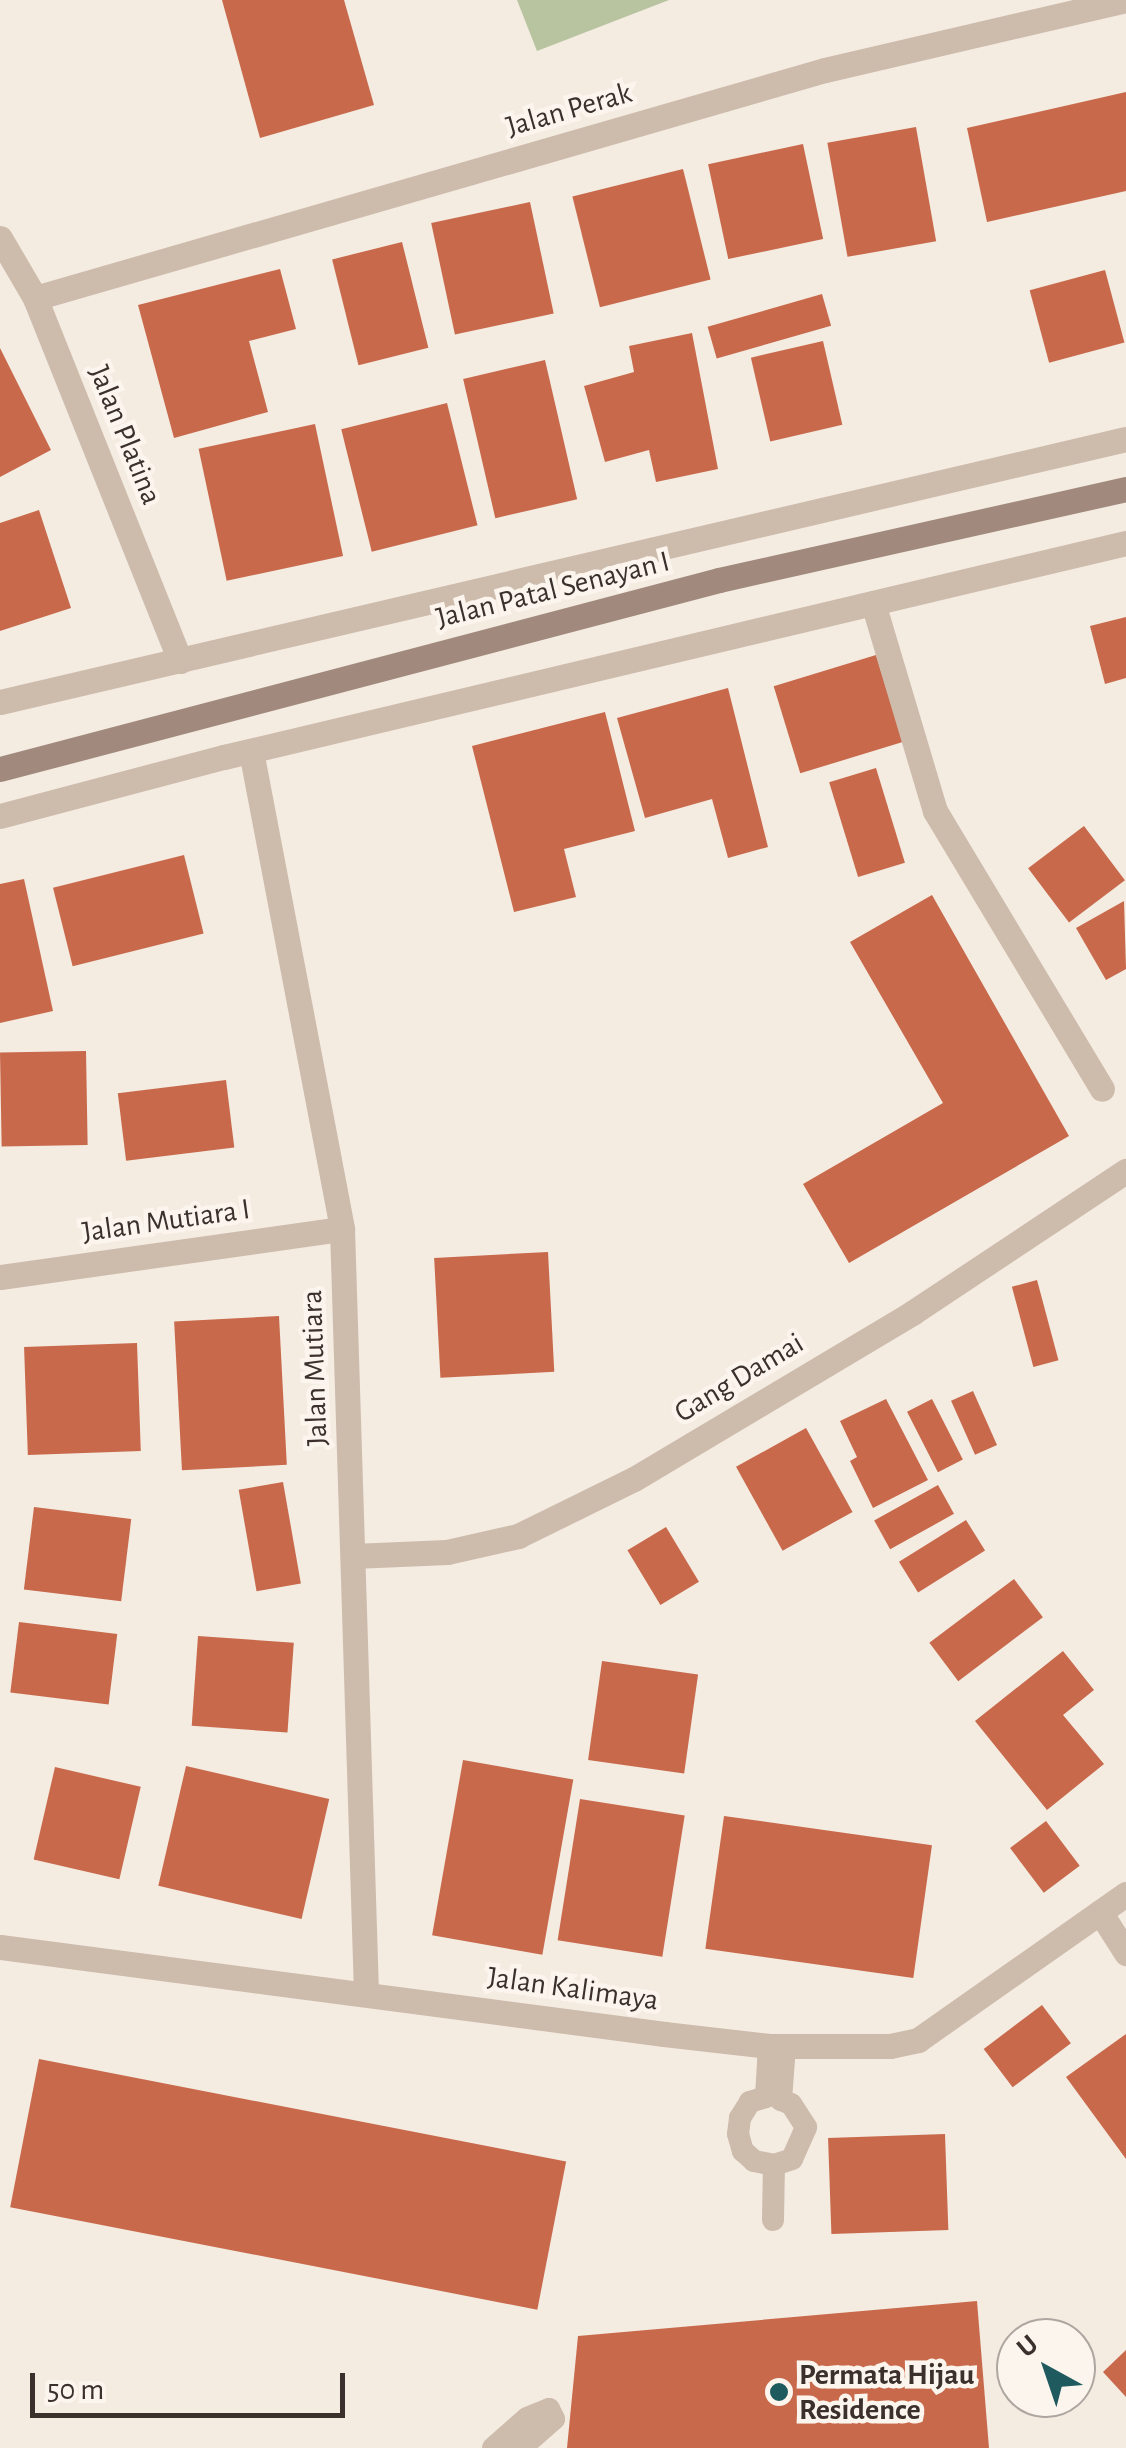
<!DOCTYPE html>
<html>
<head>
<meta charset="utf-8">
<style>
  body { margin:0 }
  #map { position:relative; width:1126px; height:2448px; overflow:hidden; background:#f4ebe1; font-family:"Alegreya Sans",sans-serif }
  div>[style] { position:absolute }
  .green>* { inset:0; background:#b8c4a0 }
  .building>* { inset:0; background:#c8694b; transform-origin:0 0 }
  .service>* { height:22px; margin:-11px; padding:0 11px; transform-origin:11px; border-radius:11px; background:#cdbbac }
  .minor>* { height:25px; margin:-12.5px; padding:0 12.5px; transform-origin:12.5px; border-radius:12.5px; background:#cdbbac }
  .secondary>* { height:25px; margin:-12.5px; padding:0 12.5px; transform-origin:12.5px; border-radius:12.5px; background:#a18a7d }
  .dots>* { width:28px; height:28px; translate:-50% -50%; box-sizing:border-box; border:5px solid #fbf5ee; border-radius:50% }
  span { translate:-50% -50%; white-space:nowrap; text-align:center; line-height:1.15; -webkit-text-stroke:9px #fbf5ee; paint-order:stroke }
  .street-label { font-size:30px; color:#3b302b }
  .poi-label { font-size:30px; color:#3b302b; font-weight:700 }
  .left { translate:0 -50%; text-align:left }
  .north { position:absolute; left:996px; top:2318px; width:100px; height:100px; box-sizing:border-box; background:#fbf5ee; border:2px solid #aea6a0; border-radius:50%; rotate:320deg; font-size:28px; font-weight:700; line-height:40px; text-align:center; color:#3b302b }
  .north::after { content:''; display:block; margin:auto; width:35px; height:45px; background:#1f5a5e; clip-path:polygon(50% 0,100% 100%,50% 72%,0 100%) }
  .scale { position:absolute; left:30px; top:2373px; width:315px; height:45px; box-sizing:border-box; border:5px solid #3b302b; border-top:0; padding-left:12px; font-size:30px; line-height:35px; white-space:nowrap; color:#3b302b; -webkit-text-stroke:8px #fbf5ee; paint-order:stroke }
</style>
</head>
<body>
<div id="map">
  <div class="green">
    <i style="clip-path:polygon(517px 0,669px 0,537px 51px)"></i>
  </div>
  <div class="building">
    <i style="clip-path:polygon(222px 0,344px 0,374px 105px,260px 138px)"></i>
    <i style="clip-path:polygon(1126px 92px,1126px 191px,987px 222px,967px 128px)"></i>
    <i style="left:916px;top:127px;width:116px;height:90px;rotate:80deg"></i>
    <i style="left:803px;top:144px;width:97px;height:97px;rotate:78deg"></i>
    <i style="left:683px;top:169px;width:114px;height:114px;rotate:76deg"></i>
    <i style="left:530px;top:202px;width:114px;height:101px;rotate:78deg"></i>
    <i style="left:402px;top:242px;width:109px;height:72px;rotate:76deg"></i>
    <i style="clip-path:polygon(280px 269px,296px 329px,249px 341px,268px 412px,174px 438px,138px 305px)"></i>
    <i style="left:1105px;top:270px;width:75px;height:78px;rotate:75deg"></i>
    <i style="left:822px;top:294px;width:33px;height:119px;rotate:74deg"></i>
    <i style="clip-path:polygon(692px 333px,718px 469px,656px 482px,649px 450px,605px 462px,584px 386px,634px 372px,629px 346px)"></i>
    <i style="left:823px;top:341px;width:86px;height:74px;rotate:77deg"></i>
    <i style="clip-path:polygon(0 348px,51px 450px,0 477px)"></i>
    <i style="left:545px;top:360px;width:143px;height:84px;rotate:77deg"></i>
    <i style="left:447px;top:403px;width:126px;height:109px;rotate:76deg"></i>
    <i style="left:315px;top:424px;width:135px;height:119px;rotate:78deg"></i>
    <i style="clip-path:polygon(39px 510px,71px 608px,0 631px,0 523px)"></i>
    <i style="clip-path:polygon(1126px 617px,1126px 678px,1105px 684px,1090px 626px)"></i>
    <i style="left:876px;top:655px;width:91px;height:107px;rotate:73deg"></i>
    <i style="clip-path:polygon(728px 688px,768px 847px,728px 858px,712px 799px,645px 818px,617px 718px)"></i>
    <i style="clip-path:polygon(605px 712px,635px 831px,564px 849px,576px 897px,514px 912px,472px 746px)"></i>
    <i style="left:876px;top:768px;width:99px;height:49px;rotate:73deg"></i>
    <i style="left:1084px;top:826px;width:68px;height:70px;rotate:53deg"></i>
    <i style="left:184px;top:855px;width:81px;height:135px;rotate:76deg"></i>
    <i style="clip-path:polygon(24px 879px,53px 1011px,0 1023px,0 884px)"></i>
    <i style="clip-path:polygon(932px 895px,1069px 1136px,849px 1263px,803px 1184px,943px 1103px,850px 942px)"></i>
    <i style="clip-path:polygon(1124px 901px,1126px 969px,1106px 980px,1076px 928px)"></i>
    <i style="left:86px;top:1051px;width:94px;height:86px;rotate:89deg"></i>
    <i style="left:226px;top:1080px;width:68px;height:109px;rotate:83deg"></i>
    <i style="left:548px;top:1252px;width:120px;height:114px;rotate:87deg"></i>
    <i style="left:1037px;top:1280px;width:83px;height:26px;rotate:75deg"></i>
    <i style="left:279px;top:1316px;width:149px;height:105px;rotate:87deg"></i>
    <i style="left:137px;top:1343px;width:108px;height:113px;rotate:88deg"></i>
    <i style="left:973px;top:1391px;width:59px;height:24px;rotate:66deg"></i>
    <i style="clip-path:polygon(886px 1399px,928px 1480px,873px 1508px,850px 1461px,857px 1457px,840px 1421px)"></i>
    <i style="left:932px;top:1399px;width:68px;height:28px;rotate:63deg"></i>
    <i style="left:806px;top:1428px;width:96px;height:80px;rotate:61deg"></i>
    <i style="left:283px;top:1482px;width:103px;height:45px;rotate:80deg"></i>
    <i style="left:938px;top:1485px;width:33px;height:73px;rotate:61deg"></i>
    <i style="left:34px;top:1507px;width:98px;height:83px;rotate:7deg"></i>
    <i style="left:966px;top:1520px;width:36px;height:79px;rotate:58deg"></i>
    <i style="left:666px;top:1527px;width:64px;height:45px;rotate:59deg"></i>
    <i style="left:1014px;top:1579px;width:48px;height:106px;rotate:53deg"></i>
    <i style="left:19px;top:1622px;width:99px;height:71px;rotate:7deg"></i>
    <i style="left:198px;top:1636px;width:96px;height:90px;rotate:4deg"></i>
    <i style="clip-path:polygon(1063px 1651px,1094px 1690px,1063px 1715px,1104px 1764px,1047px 1810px,975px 1721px)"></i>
    <i style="left:602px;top:1661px;width:97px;height:100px;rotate:8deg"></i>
    <i style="left:463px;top:1760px;width:112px;height:178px;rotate:10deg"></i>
    <i style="left:186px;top:1766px;width:147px;height:123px;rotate:13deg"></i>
    <i style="left:55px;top:1767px;width:88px;height:95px;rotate:13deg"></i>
    <i style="left:580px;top:1799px;width:106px;height:143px;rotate:9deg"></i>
    <i style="left:724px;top:1816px;width:210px;height:134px;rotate:8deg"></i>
    <i style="left:1046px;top:1821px;width:56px;height:45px;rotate:53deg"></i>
    <i style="left:1042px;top:2005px;width:48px;height:73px;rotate:53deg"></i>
    <i style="clip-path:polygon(1126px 2034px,1126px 2159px,1066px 2077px)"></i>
    <i style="left:39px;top:2059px;width:537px;height:151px;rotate:11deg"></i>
    <i style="left:945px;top:2134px;width:96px;height:117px;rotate:88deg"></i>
    <i style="clip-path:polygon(977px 2301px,989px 2448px,567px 2448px,578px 2336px)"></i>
    <i style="clip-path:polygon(1126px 2350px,1126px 2397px,1103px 2372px)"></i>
  </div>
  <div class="service">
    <i style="left:769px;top:2046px;width:51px;rotate:93.4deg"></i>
    <i style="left:766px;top:2097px;width:17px;rotate:163deg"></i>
    <i style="left:750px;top:2102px;width:19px;rotate:122deg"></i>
    <i style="left:740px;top:2118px;width:16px;rotate:97deg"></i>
    <i style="left:738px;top:2134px;width:18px;rotate:74deg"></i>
    <i style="left:743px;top:2151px;width:15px;rotate:42deg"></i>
    <i style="left:754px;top:2161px;width:20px;rotate:11deg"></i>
    <i style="left:773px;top:2220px;width:55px;rotate:-89deg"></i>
    <i style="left:774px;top:2165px;width:19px;rotate:-18deg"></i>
    <i style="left:792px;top:2159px;width:35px;rotate:-66deg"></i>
    <i style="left:806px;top:2127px;width:27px;rotate:-123deg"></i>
    <i style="left:791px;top:2104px;width:11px;rotate:-158deg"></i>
    <i style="left:781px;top:2100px;width:54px;rotate:-85.8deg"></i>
    <i style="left:493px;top:2448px;width:45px;rotate:-41.4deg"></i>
    <i style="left:527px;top:2418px;width:24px;rotate:-22deg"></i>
    <i style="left:549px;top:2409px;width:11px;rotate:63deg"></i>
    <i style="left:554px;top:2419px;width:44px;rotate:138.7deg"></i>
  </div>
  <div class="minor">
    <i style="left:0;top:238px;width:69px;rotate:59.7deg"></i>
    <i style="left:35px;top:298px;width:391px;rotate:68.2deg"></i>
    <i style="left:35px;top:298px;width:822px;rotate:-16.1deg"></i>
    <i style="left:825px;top:70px;width:308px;rotate:-13.1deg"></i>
    <i style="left:873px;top:603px;width:217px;rotate:73.4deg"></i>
    <i style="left:935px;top:811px;width:324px;rotate:59deg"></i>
    <i style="left:0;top:702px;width:1156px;rotate:-13.15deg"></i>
    <i style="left:251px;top:751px;width:487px;rotate:79.2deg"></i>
    <i style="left:342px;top:1229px;width:763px;rotate:88.2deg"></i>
    <i style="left:0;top:816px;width:232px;rotate:-14.8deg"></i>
    <i style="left:224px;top:757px;width:927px;rotate:-13.35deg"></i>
    <i style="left:0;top:1277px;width:345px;rotate:-8deg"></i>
    <i style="left:353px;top:1556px;width:94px;rotate:-2.4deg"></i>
    <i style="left:447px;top:1552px;width:73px;rotate:-12.7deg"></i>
    <i style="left:518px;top:1536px;width:129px;rotate:-26.2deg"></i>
    <i style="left:634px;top:1479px;width:324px;rotate:-30.8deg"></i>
    <i style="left:912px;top:1313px;width:257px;rotate:-33.6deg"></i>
    <i style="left:1100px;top:1912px;width:49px;rotate:57.6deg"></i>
    <i style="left:0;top:1947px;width:670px;rotate:7.46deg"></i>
    <i style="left:664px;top:2034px;width:106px;rotate:6.5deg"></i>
    <i style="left:769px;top:2046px;width:121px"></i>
    <i style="left:890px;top:2046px;width:29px;rotate:-12deg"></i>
    <i style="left:918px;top:2040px;width:254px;rotate:-35.1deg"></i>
  </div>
  <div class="secondary">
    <i style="left:0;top:769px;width:743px;rotate:-14.73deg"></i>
    <i style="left:719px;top:580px;width:417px;rotate:-12.6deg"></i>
  </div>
  <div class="dots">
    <i style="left:779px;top:2392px;background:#1f5a5e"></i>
  </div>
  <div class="street-label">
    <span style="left:569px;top:110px;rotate:-16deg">Jalan Perak</span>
    <span style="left:125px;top:435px;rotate:68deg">Jalan Platina</span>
    <span style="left:553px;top:590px;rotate:-14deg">Jalan Patal Senayan I</span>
    <span style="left:166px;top:1221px;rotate:-8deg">Jalan Mutiara I</span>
    <span style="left:315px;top:1368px;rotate:-92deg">Jalan Mutiara</span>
    <span style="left:739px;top:1378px;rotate:-31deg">Gang Damai</span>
    <span style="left:573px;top:1989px;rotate:8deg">Jalan Kalimaya</span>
  </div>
  <div class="poi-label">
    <span class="left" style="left:799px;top:2392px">Permata Hijau<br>Residence</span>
  </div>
  <div class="north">U</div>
  <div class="scale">50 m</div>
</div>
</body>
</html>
